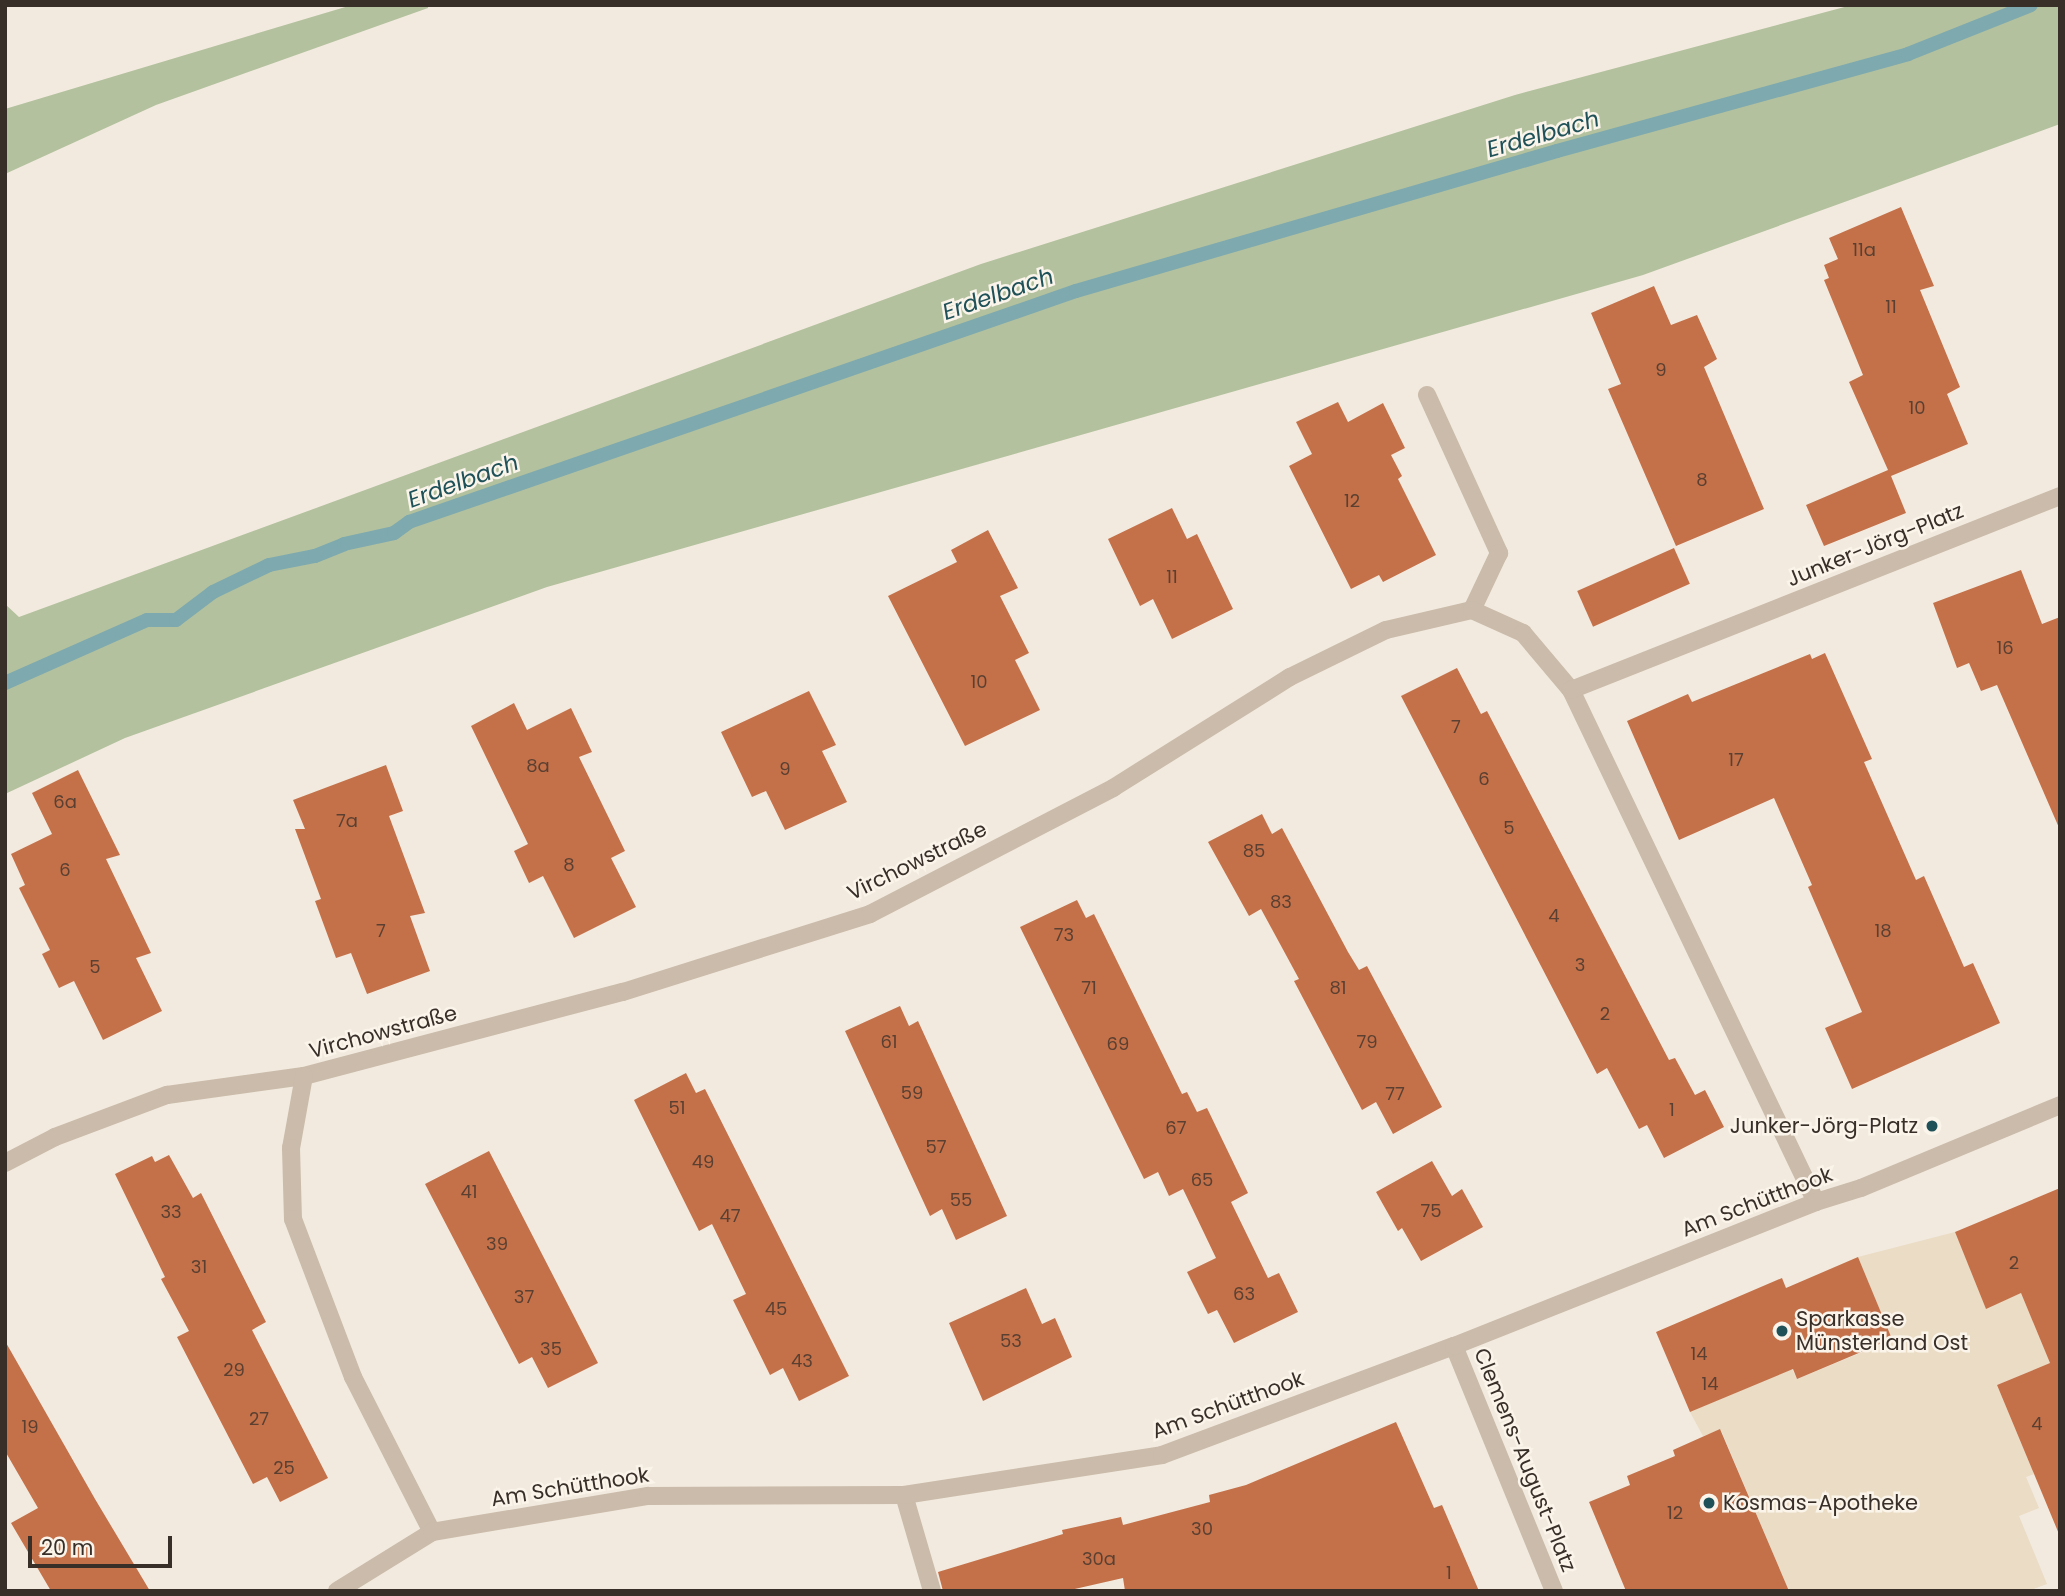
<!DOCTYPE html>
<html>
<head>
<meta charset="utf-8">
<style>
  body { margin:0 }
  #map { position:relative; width:2065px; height:1596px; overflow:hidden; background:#f2eade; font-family:Poppins,sans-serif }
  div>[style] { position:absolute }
  .green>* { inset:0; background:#b3c19e }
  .plaza>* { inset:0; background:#eadcc5 }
  .stream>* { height:14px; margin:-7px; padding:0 7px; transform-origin:7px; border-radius:7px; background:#7da9af }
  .building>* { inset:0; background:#c4714a; transform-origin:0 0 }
  .street>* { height:18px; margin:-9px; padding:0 9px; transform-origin:9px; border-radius:9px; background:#cabbaa }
  .dots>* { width:19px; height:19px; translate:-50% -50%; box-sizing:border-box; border:4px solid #faf4ea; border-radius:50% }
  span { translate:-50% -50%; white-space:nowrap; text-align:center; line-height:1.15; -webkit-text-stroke:5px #faf4ea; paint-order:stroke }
  .number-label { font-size:18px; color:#5b4031 }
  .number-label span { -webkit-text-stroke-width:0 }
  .street-label { font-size:21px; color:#382f29 }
  .poi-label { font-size:21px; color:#382f29 }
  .right { translate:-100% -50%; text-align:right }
  .left { translate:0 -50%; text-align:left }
  .water-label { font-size:23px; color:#1f5159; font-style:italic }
  .frame { position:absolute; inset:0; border:7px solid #382f29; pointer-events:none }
  .scale { position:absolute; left:28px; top:1536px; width:144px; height:32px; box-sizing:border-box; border:4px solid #382f29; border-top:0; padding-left:9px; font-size:21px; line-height:24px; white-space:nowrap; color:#382f29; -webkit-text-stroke:5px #faf4ea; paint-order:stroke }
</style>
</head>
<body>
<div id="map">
  <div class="green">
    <i style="clip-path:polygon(352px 5px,428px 5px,428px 8px,156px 105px,5px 174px,5px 109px)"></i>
    <i style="clip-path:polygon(1852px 5px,2060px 5px,2060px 124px,1643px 275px,547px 587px,125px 738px,5px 794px,5px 604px,19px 617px,981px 264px,1515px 95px)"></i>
  </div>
  <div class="plaza">
    <i style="clip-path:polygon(1955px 1232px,1986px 1308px,2021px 1293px,2050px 1363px,1997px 1385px,2034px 1474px,2026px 1477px,2039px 1508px,2019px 1516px,2047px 1584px,2028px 1591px,1789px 1591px,1721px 1430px,1703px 1436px,1690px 1412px,1792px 1369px,1797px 1379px,1892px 1340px,1858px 1257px)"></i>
  </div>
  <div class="stream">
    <i style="left:5px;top:683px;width:155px;rotate:-23.9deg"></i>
    <i style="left:147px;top:620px;width:29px"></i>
    <i style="left:176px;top:620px;width:46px;rotate:-37.1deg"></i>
    <i style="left:213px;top:592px;width:62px;rotate:-25.7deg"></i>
    <i style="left:269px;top:565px;width:47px;rotate:-11.1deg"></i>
    <i style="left:315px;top:556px;width:31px;rotate:-22deg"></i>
    <i style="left:344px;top:544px;width:51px;rotate:-12.4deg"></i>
    <i style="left:394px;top:533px;width:19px;rotate:-36deg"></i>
    <i style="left:409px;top:522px;width:706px;rotate:-19.1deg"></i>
    <i style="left:1076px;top:291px;width:501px;rotate:-16.23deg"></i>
    <i style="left:1557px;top:151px;width:364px;rotate:-15.4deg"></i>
    <i style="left:1908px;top:54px;width:132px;rotate:-21.7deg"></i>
  </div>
  <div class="building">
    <i style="clip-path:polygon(1901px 207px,1934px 286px,1920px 290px,1960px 387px,1947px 394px,1968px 444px,1891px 476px,1906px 513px,1824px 546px,1806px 505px,1888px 470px,1849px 382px,1863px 375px,1824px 280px,1829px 278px,1824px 265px,1838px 259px,1829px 238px)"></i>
    <i style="clip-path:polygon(1654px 286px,1671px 325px,1697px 315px,1717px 359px,1704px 367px,1764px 509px,1676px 546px,1608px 389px,1621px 384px,1591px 313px)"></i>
    <i style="clip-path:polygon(1338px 402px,1348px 422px,1383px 403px,1405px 448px,1391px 455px,1402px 476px,1398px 479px,1436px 555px,1383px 582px,1379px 575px,1351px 589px,1289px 466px,1312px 454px,1296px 422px)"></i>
    <i style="clip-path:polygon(1172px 508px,1187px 539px,1197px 534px,1233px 609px,1172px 639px,1153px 599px,1140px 606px,1108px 539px)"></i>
    <i style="clip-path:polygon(988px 530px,1018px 588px,1000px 596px,1029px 653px,1015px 660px,1040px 710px,965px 746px,888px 596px,957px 562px,951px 550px)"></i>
    <i style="left:1674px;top:548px;width:39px;height:106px;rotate:66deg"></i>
    <i style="clip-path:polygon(2021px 570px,2042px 624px,2060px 617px,2060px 830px,1997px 685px,1981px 691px,1969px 663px,1957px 668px,1933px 603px)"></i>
    <i style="clip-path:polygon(1825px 653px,1872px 759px,1864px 762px,1916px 880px,1924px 876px,1964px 967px,1973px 963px,2000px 1023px,1852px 1089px,1825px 1028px,1862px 1012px,1808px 887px,1812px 885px,1774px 798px,1679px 840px,1627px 721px,1688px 694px,1692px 702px,1810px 654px,1812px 659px)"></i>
    <i style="clip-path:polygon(1457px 668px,1481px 714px,1487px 711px,1669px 1060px,1675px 1058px,1695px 1095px,1705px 1090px,1724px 1127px,1664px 1158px,1647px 1125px,1639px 1129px,1607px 1068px,1597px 1074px,1401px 696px)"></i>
    <i style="clip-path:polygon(809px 691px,836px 745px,822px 751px,847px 802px,785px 830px,766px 791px,752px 797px,721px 732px)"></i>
    <i style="clip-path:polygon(514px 703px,527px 730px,571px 708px,592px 752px,579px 757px,625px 851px,611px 858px,636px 907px,574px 938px,543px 876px,529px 883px,514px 851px,528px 844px,471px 726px)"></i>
    <i style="clip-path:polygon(386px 765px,403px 811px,389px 816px,425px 913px,410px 916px,430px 971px,367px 994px,351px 953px,336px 958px,315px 901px,321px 899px,295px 829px,305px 829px,293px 800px)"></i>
    <i style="clip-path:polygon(78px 770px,120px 855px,106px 859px,151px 953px,136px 958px,162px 1011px,103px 1040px,74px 981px,59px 988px,42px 954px,50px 950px,19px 888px,25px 885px,11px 854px,52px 834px,32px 793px)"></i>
    <i style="clip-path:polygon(1262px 814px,1272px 834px,1282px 828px,1348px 952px,1359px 970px,1367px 966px,1442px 1107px,1393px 1134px,1376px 1102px,1362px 1110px,1294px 981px,1299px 979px,1261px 909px,1249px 916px,1208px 842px)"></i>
    <i style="clip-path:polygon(1077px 900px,1086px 918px,1094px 914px,1182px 1094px,1187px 1092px,1197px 1112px,1207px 1108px,1248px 1193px,1231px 1202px,1268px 1278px,1279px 1273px,1298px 1312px,1234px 1343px,1217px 1310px,1208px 1314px,1187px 1272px,1216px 1258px,1183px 1189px,1169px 1196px,1158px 1172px,1144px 1179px,1020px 927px)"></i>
    <i style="clip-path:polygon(900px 1006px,909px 1026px,918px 1021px,1007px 1216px,956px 1240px,942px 1209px,930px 1216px,845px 1031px)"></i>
    <i style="clip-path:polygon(686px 1073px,696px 1093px,705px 1089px,849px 1376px,799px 1401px,783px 1368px,770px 1375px,733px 1300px,746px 1294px,712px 1224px,699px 1231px,634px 1100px)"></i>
    <i style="clip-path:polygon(489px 1151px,598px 1363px,548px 1388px,532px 1357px,519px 1364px,425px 1184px)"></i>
    <i style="clip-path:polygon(169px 1155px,193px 1198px,201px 1193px,266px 1322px,252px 1330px,328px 1478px,280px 1502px,267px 1477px,253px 1484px,177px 1337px,189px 1331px,161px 1279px,165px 1277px,115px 1174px,152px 1156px,155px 1162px)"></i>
    <i style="clip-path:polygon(1432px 1161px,1452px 1196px,1462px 1189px,1483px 1227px,1421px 1261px,1402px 1228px,1398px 1231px,1376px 1192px)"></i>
    <i style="clip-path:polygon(2060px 1188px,2060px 1534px,2059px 1534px,1997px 1385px,2050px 1363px,2021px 1293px,1986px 1309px,1955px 1232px)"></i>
    <i style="clip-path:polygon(1858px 1257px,1892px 1339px,1797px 1379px,1793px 1369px,1690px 1412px,1656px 1332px,1782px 1278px,1786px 1288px)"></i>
    <i style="clip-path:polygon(1026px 1288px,1042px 1324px,1055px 1318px,1072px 1357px,983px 1401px,949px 1323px)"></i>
    <i style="clip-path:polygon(5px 1341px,95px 1499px,150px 1591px,51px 1591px,11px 1523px,38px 1508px,5px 1451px)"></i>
    <i style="clip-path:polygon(1396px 1422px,1434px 1508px,1442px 1505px,1479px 1591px,1125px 1591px,1123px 1578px,1066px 1591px,943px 1591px,938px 1572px,1063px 1534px,1062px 1530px,1121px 1517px,1123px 1525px,1210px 1502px,1209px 1495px,1246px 1485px)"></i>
    <i style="clip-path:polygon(1720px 1429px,1789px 1591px,1626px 1591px,1589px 1502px,1630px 1485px,1627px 1476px,1675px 1456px,1673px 1450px)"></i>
  </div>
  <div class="street">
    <i style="left:1427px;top:395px;width:174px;rotate:65.5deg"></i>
    <i style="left:1499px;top:553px;width:63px;rotate:115.3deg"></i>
    <i style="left:304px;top:1076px;width:330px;rotate:-14.8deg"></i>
    <i style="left:623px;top:992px;width:259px;rotate:-17.5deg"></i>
    <i style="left:870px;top:914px;width:274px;rotate:-27.4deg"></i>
    <i style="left:1113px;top:788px;width:209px;rotate:-32.1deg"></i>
    <i style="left:1290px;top:677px;width:107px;rotate:-26.1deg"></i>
    <i style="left:1386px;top:630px;width:88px;rotate:-13.1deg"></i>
    <i style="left:1472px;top:610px;width:56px;rotate:24.3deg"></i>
    <i style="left:1523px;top:633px;width:75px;rotate:49.9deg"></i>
    <i style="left:5px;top:1163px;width:56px;rotate:-27.5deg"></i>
    <i style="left:55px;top:1137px;width:120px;rotate:-20.6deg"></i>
    <i style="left:167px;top:1095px;width:138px;rotate:-7.9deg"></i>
    <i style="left:304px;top:1076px;width:73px;rotate:100.2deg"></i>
    <i style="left:291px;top:1148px;width:71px;rotate:88.4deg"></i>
    <i style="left:293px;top:1219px;width:169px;rotate:69.2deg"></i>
    <i style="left:353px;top:1377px;width:174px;rotate:63deg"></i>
    <i style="left:1816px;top:1202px;width:568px;rotate:-115.57deg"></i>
    <i style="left:1571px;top:690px;width:526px;rotate:-21.64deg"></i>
    <i style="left:1454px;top:1346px;width:265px;rotate:67.8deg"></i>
    <i style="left:904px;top:1495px;width:100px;rotate:73.7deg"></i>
    <i style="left:337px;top:1591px;width:112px;rotate:-31.8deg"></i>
    <i style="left:432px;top:1532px;width:219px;rotate:-9.5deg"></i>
    <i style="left:648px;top:1496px;width:256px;rotate:-0.2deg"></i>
    <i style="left:904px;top:1495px;width:261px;rotate:-8.8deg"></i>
    <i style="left:1162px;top:1455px;width:312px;rotate:-20.5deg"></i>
    <i style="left:1454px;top:1346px;width:390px;rotate:-21.7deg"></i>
    <i style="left:1816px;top:1202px;width:47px;rotate:-17.3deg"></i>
    <i style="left:1861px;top:1188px;width:216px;rotate:-22.6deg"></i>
  </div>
  <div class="dots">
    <i style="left:1932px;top:1126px;background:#1f5159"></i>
    <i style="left:1782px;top:1331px;background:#1f5159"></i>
    <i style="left:1709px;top:1503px;background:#1f5159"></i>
  </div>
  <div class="number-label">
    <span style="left:1864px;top:250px">11a</span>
    <span style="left:1891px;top:307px">11</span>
    <span style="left:1661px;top:370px">9</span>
    <span style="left:1917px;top:408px">10</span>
    <span style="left:1702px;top:480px">8</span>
    <span style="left:1352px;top:501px">12</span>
    <span style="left:1172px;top:577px">11</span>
    <span style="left:2005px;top:648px">16</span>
    <span style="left:979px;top:682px">10</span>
    <span style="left:1456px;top:727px">7</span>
    <span style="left:1736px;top:760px">17</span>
    <span style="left:538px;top:766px">8a</span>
    <span style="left:785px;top:769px">9</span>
    <span style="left:1484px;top:779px">6</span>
    <span style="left:65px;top:802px">6a</span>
    <span style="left:347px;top:821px">7a</span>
    <span style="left:1509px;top:828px">5</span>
    <span style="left:1254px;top:851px">85</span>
    <span style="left:569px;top:865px">8</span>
    <span style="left:65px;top:870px">6</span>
    <span style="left:1281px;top:902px">83</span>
    <span style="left:1554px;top:916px">4</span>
    <span style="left:381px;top:931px">7</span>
    <span style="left:1883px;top:931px">18</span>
    <span style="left:1064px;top:935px">73</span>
    <span style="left:1580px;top:965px">3</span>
    <span style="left:95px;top:967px">5</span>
    <span style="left:1089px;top:988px">71</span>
    <span style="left:1338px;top:988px">81</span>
    <span style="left:1605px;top:1014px">2</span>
    <span style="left:889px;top:1042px">61</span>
    <span style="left:1367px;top:1042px">79</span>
    <span style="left:1118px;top:1044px">69</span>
    <span style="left:912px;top:1093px">59</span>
    <span style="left:1395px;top:1094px">77</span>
    <span style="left:677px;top:1108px">51</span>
    <span style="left:1672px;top:1110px">1</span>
    <span style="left:1176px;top:1128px">67</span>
    <span style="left:936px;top:1147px">57</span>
    <span style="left:703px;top:1162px">49</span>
    <span style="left:1202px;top:1180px">65</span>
    <span style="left:469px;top:1192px">41</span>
    <span style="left:961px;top:1200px">55</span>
    <span style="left:1431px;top:1211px">75</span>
    <span style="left:171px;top:1212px">33</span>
    <span style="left:730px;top:1216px">47</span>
    <span style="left:497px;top:1244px">39</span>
    <span style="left:2014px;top:1263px">2</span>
    <span style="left:199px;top:1267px">31</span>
    <span style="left:1244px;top:1294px">63</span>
    <span style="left:524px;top:1297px">37</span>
    <span style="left:776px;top:1309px">45</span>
    <span style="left:1011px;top:1341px">53</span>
    <span style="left:551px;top:1349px">35</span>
    <span style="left:1699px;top:1354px">14</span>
    <span style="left:802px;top:1361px">43</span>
    <span style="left:234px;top:1370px">29</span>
    <span style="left:1710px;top:1384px">14</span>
    <span style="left:259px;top:1419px">27</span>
    <span style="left:2037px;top:1424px">4</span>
    <span style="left:30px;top:1427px">19</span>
    <span style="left:284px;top:1468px">25</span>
    <span style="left:1675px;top:1513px">12</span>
    <span style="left:1202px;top:1529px">30</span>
    <span style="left:1099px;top:1559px">30a</span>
    <span style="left:1449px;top:1573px">1</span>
  </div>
  <div class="street-label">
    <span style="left:1875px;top:545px;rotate:-22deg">Junker-Jörg-Platz</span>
    <span style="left:917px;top:861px;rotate:-26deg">Virchowstraße</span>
    <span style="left:383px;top:1032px;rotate:-15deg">Virchowstraße</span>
    <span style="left:1757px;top:1202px;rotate:-21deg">Am Schütthook</span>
    <span style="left:1228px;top:1405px;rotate:-20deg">Am Schütthook</span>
    <span style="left:1525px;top:1460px;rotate:68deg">Clemens-August-Platz</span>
    <span style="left:570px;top:1487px;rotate:-9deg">Am Schütthook</span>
  </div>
  <div class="poi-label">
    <span class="right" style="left:1918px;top:1126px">Junker-Jörg-Platz</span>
    <span class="left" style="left:1796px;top:1331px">Sparkasse<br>Münsterland Ost</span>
    <span class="left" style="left:1723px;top:1503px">Kosmas-Apotheke</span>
  </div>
  <div class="water-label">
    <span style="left:1543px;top:134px;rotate:-16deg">Erdelbach</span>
    <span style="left:998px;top:294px;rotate:-19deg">Erdelbach</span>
    <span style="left:463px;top:481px;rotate:-20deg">Erdelbach</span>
  </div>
  <div class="frame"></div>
  <div class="scale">20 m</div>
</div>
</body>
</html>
